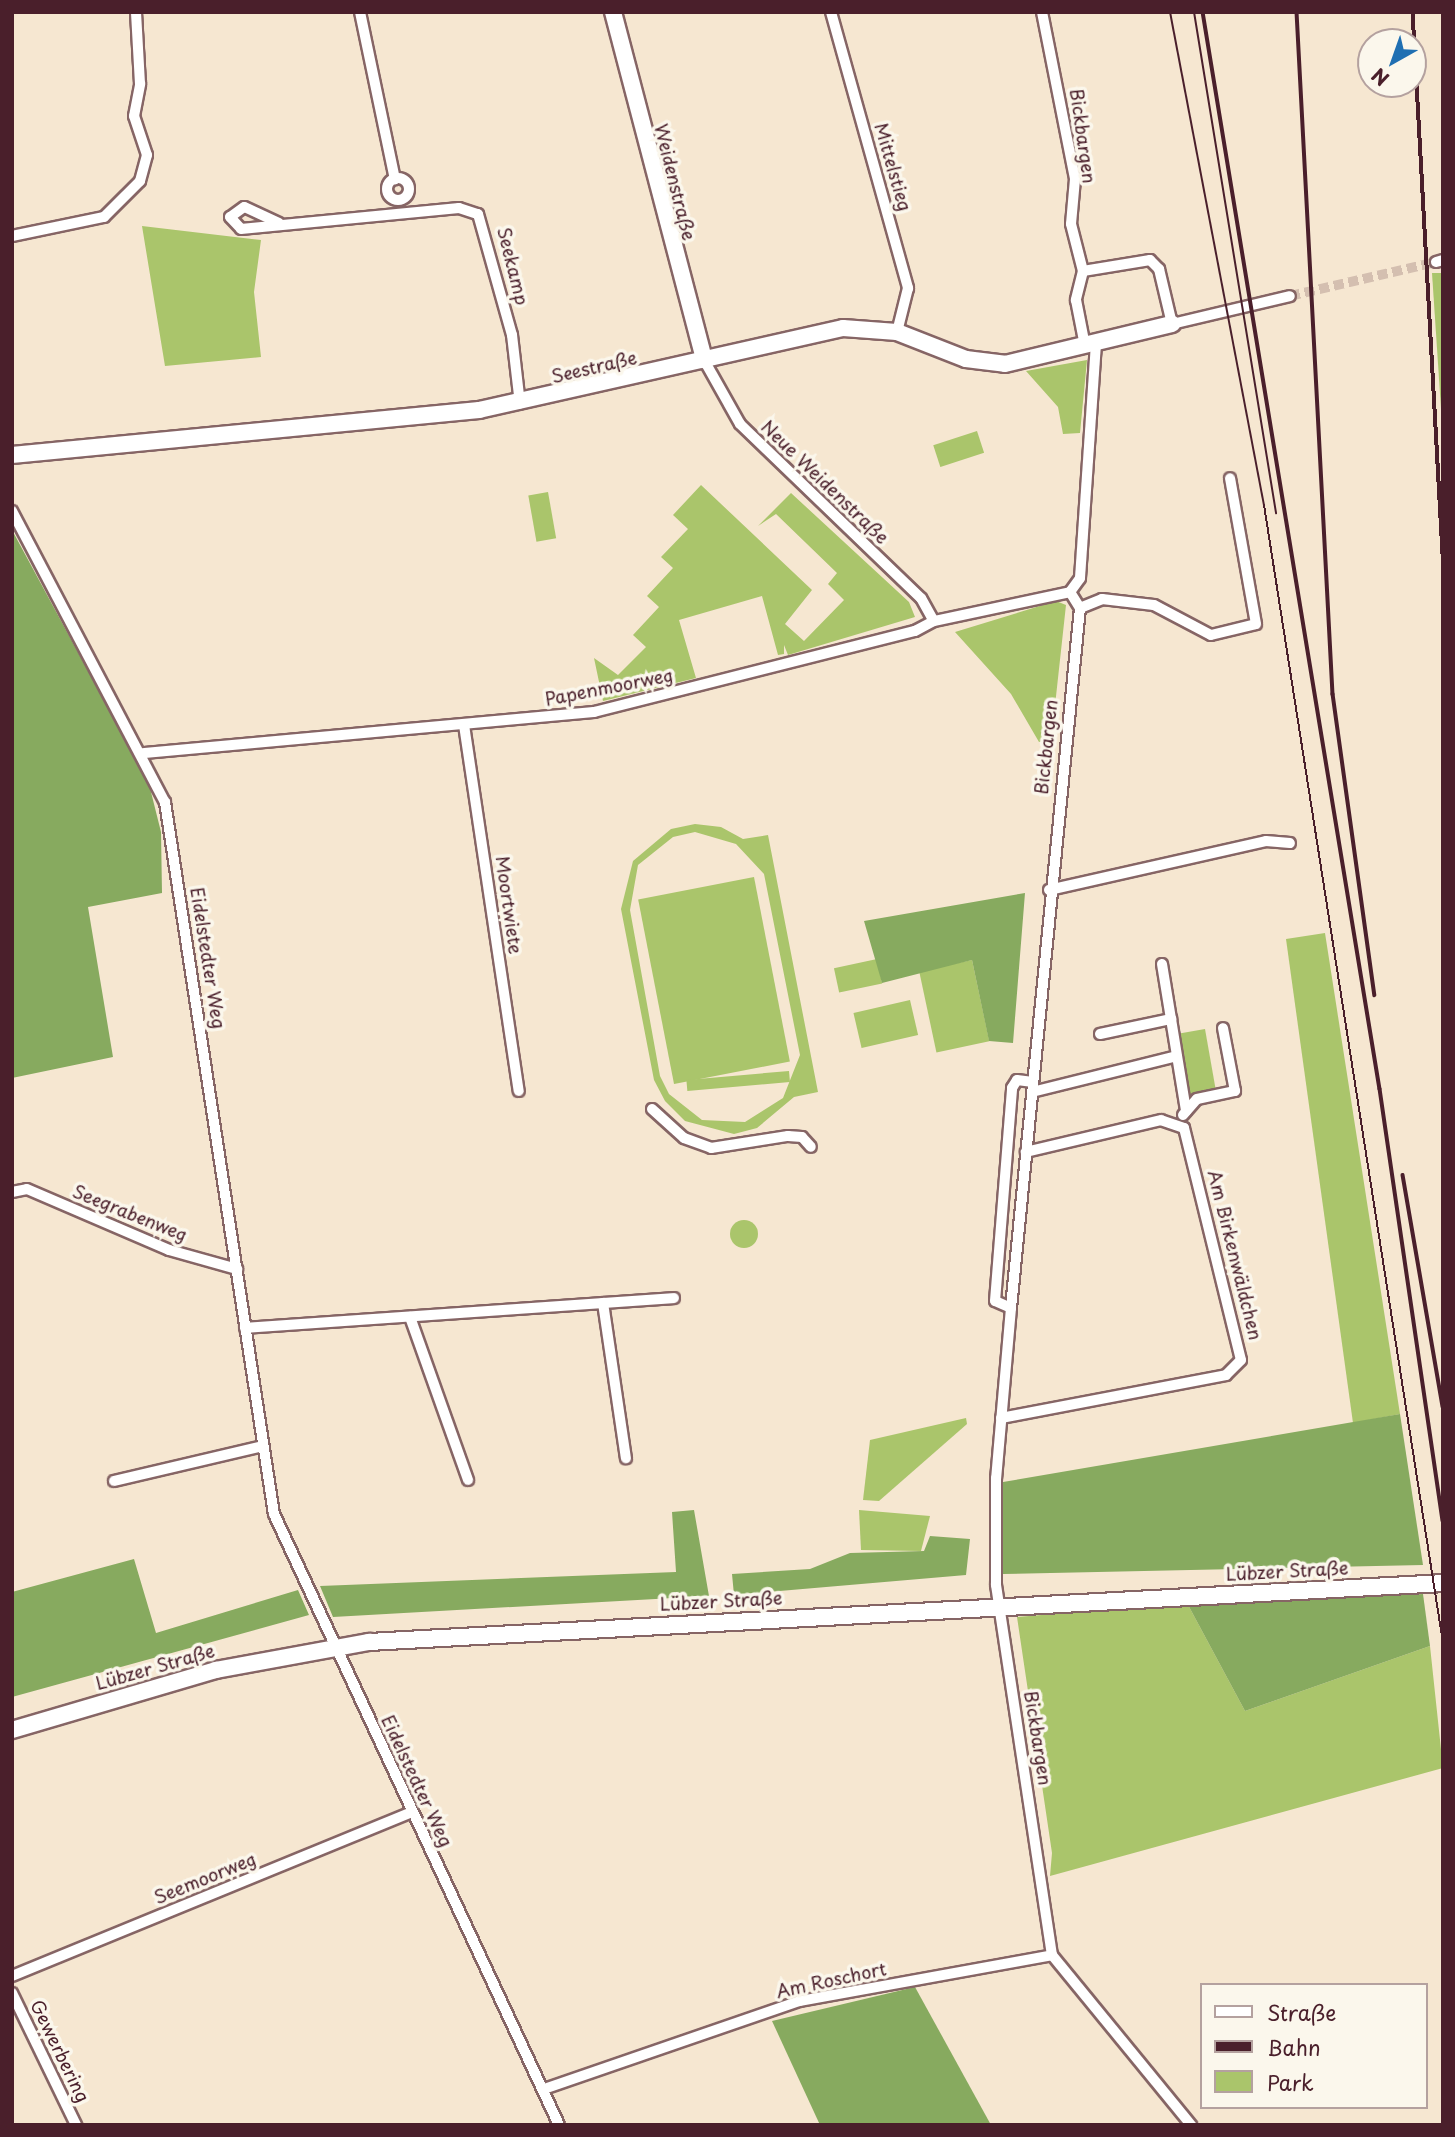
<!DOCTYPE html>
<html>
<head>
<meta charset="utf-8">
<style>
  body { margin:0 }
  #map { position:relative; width:1455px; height:2137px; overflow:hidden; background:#f6e7d1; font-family:"Playpen Sans",sans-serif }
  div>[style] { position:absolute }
  .green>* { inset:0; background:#aac56b; transform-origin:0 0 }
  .round { border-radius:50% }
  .forest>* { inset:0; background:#87aa5f }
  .street-tunnel>* { height:10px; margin-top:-5px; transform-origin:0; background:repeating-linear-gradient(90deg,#d4bfb0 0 10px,transparent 0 15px) }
  .roads { filter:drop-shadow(2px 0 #866565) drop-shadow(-2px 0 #866565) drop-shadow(0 2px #866565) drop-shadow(0 -2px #866565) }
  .street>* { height:10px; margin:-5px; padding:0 5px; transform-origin:5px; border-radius:5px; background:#fff }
  .street>.ring { margin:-5px; padding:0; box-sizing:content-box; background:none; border:10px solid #fff; border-radius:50% }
  .secondary>* { height:16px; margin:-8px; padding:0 8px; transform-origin:8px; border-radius:8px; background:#fff }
  .tram>* { height:2px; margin:-1px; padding:0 1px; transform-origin:1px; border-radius:1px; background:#4a1f2b }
  .rail>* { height:3.5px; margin:-1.75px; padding:0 1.75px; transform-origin:1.75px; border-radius:1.75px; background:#4a1f2b }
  span { translate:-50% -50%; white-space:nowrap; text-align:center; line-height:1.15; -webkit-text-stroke:7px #fbf7ec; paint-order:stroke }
  .street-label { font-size:18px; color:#4a1f2b }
  .frame { position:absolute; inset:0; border:14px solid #4a1f2b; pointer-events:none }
  .legend { position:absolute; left:1200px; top:1983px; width:228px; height:126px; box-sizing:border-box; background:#fbf7ec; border:2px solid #b4a19f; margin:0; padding:9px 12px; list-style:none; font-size:21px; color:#4a1f2b }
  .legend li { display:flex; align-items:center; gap:14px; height:35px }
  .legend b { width:35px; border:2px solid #b4a19f }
  .north { position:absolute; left:1357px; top:28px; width:70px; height:70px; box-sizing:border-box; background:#fbf7ec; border:2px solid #b4a19f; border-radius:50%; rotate:220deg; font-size:19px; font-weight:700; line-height:28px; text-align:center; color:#4a1f2b }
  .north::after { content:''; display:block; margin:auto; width:24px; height:32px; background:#1f6fb2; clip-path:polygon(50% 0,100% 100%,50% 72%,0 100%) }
</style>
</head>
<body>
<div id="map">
  <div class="green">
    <i style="clip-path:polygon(142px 226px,261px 240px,254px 292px,261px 357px,165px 366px)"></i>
    <i style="clip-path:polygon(1432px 273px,1443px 273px,1443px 439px)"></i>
    <i style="clip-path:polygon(1087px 360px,1080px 433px,1063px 434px,1058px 407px,1026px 371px)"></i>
    <i style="left:977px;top:431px;width:23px;height:46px;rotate:72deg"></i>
    <i style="clip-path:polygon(701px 485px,812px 590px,785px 624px,804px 641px,844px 600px,828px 584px,837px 573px,776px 514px,758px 526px,791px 493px,909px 602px,915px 617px,788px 655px,784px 645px,784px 654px,778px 655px,762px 596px,679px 620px,696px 678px,603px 701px,594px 658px,618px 675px,646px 647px,633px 635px,659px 607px,647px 596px,673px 568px,661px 557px,688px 529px,673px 515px)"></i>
    <i style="left:548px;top:492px;width:47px;height:20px;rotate:80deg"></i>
    <i style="clip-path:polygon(1056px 601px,1066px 605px,1051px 742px,1039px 742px,1011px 694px,955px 632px)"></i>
    <i style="clip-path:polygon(evenodd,695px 824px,721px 827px,743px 839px,768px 835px,818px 1092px,794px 1097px,757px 1128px,734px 1134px,685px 1121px,665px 1101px,654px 1080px,621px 909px,633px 861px,671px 829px,695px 824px,695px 832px,736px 844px,764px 874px,800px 1055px,783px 1098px,745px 1122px,702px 1120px,669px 1094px,660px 1076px,630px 910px,638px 865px,673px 837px,695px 832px)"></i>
    <i style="left:754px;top:877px;width:188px;height:118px;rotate:79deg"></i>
    <i style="clip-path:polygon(1325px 933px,1400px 1414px,1353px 1423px,1286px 939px)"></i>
    <i style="left:877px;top:959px;width:25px;height:44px;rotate:78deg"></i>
    <i style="left:972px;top:960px;width:83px;height:54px;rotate:78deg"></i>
    <i style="left:910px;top:1000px;width:36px;height:58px;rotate:77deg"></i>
    <i style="left:1205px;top:1029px;width:62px;height:26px;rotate:80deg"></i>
    <i style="left:789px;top:1071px;width:11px;height:103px;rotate:85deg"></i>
    <i class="round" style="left:730px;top:1220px;width:28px;height:28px"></i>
    <i style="clip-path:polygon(966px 1418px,967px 1424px,879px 1501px,863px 1500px,870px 1440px)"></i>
    <i style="clip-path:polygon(859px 1510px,930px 1516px,921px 1551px,861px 1550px)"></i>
    <i style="clip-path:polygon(1187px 1603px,1245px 1711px,1430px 1646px,1443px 1768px,1050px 1876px,1052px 1853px,1017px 1617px)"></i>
  </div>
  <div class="forest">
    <i style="clip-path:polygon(12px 530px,149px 784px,161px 832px,162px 893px,88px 907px,113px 1057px,12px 1078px)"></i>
    <i style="clip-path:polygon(1025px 893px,1013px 1043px,989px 1041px,972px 960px,882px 983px,864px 921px)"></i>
    <i style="clip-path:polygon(1400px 1414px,1423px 1565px,1003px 1574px,1003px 1482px)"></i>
    <i style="clip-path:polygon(694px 1510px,709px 1596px,333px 1617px,320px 1586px,676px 1572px,672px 1512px)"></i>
    <i style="clip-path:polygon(930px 1536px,970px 1539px,966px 1575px,734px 1595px,732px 1574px,810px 1569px,850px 1553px,924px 1551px)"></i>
    <i style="clip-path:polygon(134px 1559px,156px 1633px,298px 1590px,309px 1615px,12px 1697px,12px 1592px)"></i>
    <i style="clip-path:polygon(1423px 1594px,1430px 1646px,1245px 1711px,1187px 1603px)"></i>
    <i style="clip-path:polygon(915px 1987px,991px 2125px,820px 2125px,772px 2021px)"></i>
  </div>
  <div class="street-tunnel">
    <i style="left:1290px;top:296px;width:150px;rotate:-13.1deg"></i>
  </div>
  <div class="roads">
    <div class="street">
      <i style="left:360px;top:12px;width:171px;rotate:78.2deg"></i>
      <i style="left:831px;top:12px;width:287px;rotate:74.4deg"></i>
      <i style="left:908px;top:288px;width:45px;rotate:104deg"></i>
      <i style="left:1042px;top:12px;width:170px;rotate:78.8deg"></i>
      <i style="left:1075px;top:179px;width:45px;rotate:95.1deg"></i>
      <i style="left:1071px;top:224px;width:49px;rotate:75.7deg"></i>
      <i style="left:1083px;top:271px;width:30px;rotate:104deg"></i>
      <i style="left:1076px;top:300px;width:47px;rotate:78.9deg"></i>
      <i class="ring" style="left:387px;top:178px;width:12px;height:12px"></i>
      <i style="left:279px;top:223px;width:38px;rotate:-155deg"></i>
      <i style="left:244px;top:207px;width:17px;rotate:144deg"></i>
      <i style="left:230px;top:217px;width:16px;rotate:47deg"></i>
      <i style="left:241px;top:229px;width:219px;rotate:-5.5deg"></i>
      <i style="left:459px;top:208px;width:20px;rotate:18deg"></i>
      <i style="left:478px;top:214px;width:126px;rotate:74.3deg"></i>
      <i style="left:512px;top:335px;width:69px;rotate:83.4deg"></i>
      <i style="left:12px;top:236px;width:94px;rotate:-11.7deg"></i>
      <i style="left:104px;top:217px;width:51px;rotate:-45deg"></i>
      <i style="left:140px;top:181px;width:27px;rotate:-75deg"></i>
      <i style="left:147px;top:155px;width:41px;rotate:-108.4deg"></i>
      <i style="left:134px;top:116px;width:33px;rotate:-79deg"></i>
      <i style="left:140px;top:84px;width:72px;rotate:-93.2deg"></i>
      <i style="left:1436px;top:262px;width:7px;rotate:-16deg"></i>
      <i style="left:1083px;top:271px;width:68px;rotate:-9.3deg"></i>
      <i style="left:1150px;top:260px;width:13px;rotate:45deg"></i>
      <i style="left:1159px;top:269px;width:57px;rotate:76.7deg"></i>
      <i style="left:1172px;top:324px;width:121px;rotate:-13.3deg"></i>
      <i style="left:704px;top:360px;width:73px;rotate:60.6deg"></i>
      <i style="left:740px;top:424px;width:251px;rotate:43.9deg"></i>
      <i style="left:921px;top:598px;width:26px;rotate:61deg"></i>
      <i style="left:12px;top:511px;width:329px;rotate:62.3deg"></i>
      <i style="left:165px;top:802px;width:720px;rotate:81.3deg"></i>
      <i style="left:274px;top:1514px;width:674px;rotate:64.99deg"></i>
      <i style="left:1080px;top:608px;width:703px;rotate:95.63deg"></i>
      <i style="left:1011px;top:1308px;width:171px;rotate:95deg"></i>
      <i style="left:996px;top:1478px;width:107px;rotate:90deg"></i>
      <i style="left:996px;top:1585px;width:374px;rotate:81.4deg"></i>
      <i style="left:1052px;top:1955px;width:220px;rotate:50.7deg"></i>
      <i style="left:1080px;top:608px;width:24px;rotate:-22deg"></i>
      <i style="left:1102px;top:599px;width:52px;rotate:6.6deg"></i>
      <i style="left:1154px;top:605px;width:64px;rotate:27.8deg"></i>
      <i style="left:1211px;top:635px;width:46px;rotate:-13.7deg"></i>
      <i style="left:1256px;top:624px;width:148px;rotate:-100.1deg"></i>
      <i style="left:1080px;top:608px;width:19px;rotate:-122deg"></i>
      <i style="left:1070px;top:592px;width:17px;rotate:-54deg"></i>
      <i style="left:1080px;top:578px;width:235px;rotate:-86.1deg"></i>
      <i style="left:464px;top:725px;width:370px;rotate:81.5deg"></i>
      <i style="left:144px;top:753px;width:452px;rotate:-5.2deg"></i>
      <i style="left:594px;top:712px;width:331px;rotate:-14.2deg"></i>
      <i style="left:915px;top:631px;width:21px;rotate:-28deg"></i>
      <i style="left:934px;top:621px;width:139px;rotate:-12deg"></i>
      <i style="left:1049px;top:890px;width:222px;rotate:-12.7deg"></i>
      <i style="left:1266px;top:841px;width:24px;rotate:5deg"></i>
      <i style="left:1162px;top:964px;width:149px;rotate:80.7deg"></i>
      <i style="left:1100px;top:1034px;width:73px;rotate:-11.9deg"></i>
      <i style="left:1032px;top:1092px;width:149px;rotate:-13.9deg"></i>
      <i style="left:652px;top:1109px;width:43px;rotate:42.2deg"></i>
      <i style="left:684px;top:1138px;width:29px;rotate:20deg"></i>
      <i style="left:711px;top:1148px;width:78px;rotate:-8.9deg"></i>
      <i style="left:788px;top:1136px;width:14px;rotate:4deg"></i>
      <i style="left:802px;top:1137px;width:13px;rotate:48deg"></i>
      <i style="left:1183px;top:1115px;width:21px;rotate:-49deg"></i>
      <i style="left:1197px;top:1099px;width:39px;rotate:-12deg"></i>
      <i style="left:1235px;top:1091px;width:64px;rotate:-100.8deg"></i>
      <i style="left:12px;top:1192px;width:15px;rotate:-11deg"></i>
      <i style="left:27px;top:1189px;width:155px;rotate:23.2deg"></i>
      <i style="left:169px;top:1250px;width:71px;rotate:15.6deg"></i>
      <i style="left:603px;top:1303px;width:157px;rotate:81.6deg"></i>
      <i style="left:1011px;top:1308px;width:17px;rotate:-156deg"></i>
      <i style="left:995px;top:1301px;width:214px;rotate:-85.4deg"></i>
      <i style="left:1012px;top:1088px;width:9px;rotate:-58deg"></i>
      <i style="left:1017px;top:1080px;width:16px;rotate:7deg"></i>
      <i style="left:410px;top:1317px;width:173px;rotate:70.4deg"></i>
      <i style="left:245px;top:1328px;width:430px;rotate:-4deg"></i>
      <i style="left:1001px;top:1418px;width:229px;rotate:-10.8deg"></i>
      <i style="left:1226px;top:1375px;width:21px;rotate:-45deg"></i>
      <i style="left:1241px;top:1360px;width:239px;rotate:-103.8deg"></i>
      <i style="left:1184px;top:1128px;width:24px;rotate:-161deg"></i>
      <i style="left:1161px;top:1120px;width:139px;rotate:166.7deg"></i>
      <i style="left:114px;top:1481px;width:153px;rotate:-13.2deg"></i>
      <i style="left:12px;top:1976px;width:431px;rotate:-22.3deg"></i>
      <i style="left:12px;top:1993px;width:147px;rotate:64.1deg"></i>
      <i style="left:544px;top:2089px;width:271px;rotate:-19deg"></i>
      <i style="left:800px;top:2001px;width:256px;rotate:-10.3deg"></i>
    </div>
    <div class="secondary">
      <i style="left:613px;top:12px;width:360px;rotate:75.3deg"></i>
      <i style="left:12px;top:455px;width:469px;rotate:-5.5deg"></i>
      <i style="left:479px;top:410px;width:373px;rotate:-12.7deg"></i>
      <i style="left:843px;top:328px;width:54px;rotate:4.2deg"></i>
      <i style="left:897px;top:332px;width:74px;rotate:21.4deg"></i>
      <i style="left:966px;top:359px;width:39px;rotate:7deg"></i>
      <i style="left:1005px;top:364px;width:172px;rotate:-13.5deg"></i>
      <i style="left:12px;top:1730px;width:213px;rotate:-16.4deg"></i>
      <i style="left:216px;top:1670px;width:156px;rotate:-10.4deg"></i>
      <i style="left:369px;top:1642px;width:1076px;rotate:-3.14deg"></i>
    </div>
  </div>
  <div class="tram">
    <i style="left:1170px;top:12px;width:502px;rotate:79.21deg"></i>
    <i style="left:1264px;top:505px;width:1152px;rotate:81.06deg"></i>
    <i style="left:1194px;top:12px;width:508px;rotate:80.7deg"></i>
  </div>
  <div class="rail">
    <i style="left:1203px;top:12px;width:1091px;rotate:80.67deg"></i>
    <i style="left:1380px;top:1089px;width:436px;rotate:81.7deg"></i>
    <i style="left:1297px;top:12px;width:683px;rotate:86.98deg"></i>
    <i style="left:1333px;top:694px;width:304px;rotate:82.1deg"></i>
    <i style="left:1413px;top:12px;width:543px;rotate:86.83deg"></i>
    <i style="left:1403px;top:1175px;width:235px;rotate:80.2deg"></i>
  </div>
  <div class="street-label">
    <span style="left:1083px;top:136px;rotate:82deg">Bickbargen</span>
    <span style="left:893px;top:167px;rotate:74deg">Mittelstieg</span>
    <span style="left:675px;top:182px;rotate:76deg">Weidenstraße</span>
    <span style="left:513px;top:266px;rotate:76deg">Seekamp</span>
    <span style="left:594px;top:367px;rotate:-13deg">Seestraße</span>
    <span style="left:825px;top:482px;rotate:44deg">Neue Weidenstraße</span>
    <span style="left:609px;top:687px;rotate:-11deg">Papenmoorweg</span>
    <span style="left:1046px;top:747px;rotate:-84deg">Bickbargen</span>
    <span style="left:509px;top:905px;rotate:82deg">Moortwiete</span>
    <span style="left:208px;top:958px;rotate:81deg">Eidelstedter Weg</span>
    <span style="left:130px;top:1213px;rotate:22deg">Seegrabenweg</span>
    <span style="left:1235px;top:1255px;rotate:76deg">Am Birkenwäldchen</span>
    <span style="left:1287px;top:1571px;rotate:-3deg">Lübzer Straße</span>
    <span style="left:721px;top:1601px;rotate:-3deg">Lübzer Straße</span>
    <span style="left:155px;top:1667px;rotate:-16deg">Lübzer Straße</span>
    <span style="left:1038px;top:1738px;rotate:81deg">Bickbargen</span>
    <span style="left:417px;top:1781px;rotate:65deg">Eidelstedter Weg</span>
    <span style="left:205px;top:1878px;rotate:-22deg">Seemoorweg</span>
    <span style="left:831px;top:1980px;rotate:-12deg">Am Roschort</span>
    <span style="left:60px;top:2051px;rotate:64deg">Gewerbering</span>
  </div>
  <div class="frame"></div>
  <ul class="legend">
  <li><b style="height:9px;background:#fff"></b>Straße</li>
  <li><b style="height:9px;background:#4a1f2b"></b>Bahn</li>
  <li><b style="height:19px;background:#aac56b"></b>Park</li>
  </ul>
  <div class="north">N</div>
</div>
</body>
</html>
